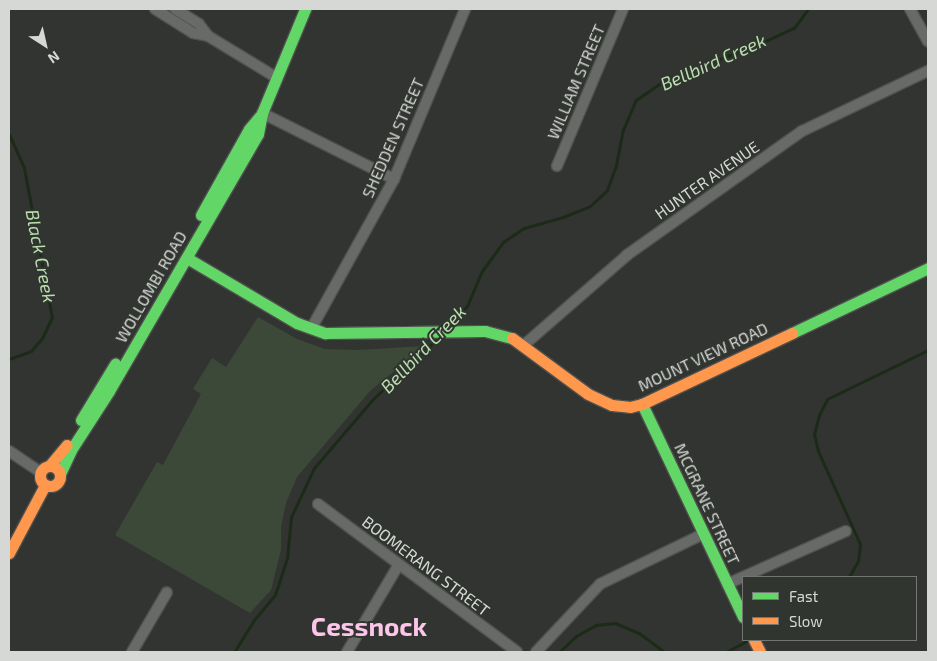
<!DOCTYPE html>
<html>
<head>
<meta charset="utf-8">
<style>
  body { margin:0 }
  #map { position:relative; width:937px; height:661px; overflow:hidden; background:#323431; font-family:"Exo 2",sans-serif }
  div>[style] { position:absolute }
  .green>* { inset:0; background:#3c4939 }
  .stream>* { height:3px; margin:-1.5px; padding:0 1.5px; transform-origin:1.5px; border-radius:1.5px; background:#1c2b18 }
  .roads { filter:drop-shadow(1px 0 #4f514e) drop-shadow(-1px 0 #4f514e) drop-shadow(0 1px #4f514e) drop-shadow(0 -1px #4f514e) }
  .street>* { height:10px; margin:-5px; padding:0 5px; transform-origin:5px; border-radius:5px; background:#686a67 }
  .fast>* { height:11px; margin:-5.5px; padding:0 5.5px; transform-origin:5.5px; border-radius:5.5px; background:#63d668 }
  .slow>* { height:11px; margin:-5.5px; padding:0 5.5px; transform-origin:5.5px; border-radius:5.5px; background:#ff974d }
  .slow>.ring { margin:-5.5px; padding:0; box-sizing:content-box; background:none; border:11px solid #ff974d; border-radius:50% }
  span { translate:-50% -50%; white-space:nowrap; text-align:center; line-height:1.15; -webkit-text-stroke:4px #313530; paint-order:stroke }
  .street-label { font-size:16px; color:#d6d8d5 }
  .water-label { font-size:18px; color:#bbdfb0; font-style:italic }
  .town-label { font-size:26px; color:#fdc5ea; font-weight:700 }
  .frame { position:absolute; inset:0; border:10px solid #d6d8d5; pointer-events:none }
  .legend { position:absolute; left:742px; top:576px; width:175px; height:65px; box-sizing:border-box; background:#313530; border:1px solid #737672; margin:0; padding:6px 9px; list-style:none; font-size:15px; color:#d6d8d5 }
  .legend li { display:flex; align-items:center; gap:10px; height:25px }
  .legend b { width:25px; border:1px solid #737672 }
  .north { position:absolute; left:20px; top:20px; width:50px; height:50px; -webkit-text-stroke:4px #313530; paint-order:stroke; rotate:145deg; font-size:14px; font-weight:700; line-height:20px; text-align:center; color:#d6d8d5 }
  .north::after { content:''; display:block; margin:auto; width:18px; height:22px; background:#d6d8d5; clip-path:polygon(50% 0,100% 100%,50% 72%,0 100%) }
</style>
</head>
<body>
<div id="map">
  <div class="green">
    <i style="clip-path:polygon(258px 317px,297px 339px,325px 349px,358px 350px,425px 346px,370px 391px,297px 477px,286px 503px,281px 527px,281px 550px,271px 590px,250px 613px,115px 535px,157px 462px,163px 465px,201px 394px,193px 389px,212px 358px,226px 367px)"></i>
  </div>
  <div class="stream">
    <i style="left:9px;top:134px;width:37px;rotate:66deg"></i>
    <i style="left:24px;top:168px;width:152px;rotate:79.4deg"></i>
    <i style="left:52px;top:317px;width:23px;rotate:115deg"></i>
    <i style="left:42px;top:338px;width:17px;rotate:130deg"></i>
    <i style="left:31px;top:351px;width:23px;rotate:160deg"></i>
    <i style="left:450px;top:326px;width:26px;rotate:-50deg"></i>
    <i style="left:467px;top:306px;width:38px;rotate:-67deg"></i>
    <i style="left:482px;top:271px;width:36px;rotate:-54deg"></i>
    <i style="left:503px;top:242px;width:25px;rotate:-34deg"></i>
    <i style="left:524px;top:228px;width:41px;rotate:-15.8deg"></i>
    <i style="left:563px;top:217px;width:29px;rotate:-22deg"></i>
    <i style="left:590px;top:206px;width:23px;rotate:-43deg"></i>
    <i style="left:607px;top:190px;width:27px;rotate:-70deg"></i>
    <i style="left:616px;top:165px;width:36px;rotate:-79deg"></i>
    <i style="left:623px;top:130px;width:33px;rotate:-67deg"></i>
    <i style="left:636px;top:100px;width:35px;rotate:-35deg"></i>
    <i style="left:665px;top:80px;width:101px;rotate:-21deg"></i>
    <i style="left:759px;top:44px;width:38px;rotate:-25deg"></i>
    <i style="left:794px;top:28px;width:24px;rotate:-54deg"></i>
    <i style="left:849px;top:577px;width:18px;rotate:-61deg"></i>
    <i style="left:858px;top:561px;width:17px;rotate:-83deg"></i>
    <i style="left:860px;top:544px;width:102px;rotate:-114.3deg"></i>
    <i style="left:818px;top:451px;width:17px;rotate:-103deg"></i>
    <i style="left:814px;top:434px;width:20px;rotate:-75deg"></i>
    <i style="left:819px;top:415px;width:18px;rotate:-63deg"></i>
    <i style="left:827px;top:399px;width:112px;rotate:-25.9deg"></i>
    <i style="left:234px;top:652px;width:36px;rotate:-58deg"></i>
    <i style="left:253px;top:621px;width:34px;rotate:-50deg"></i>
    <i style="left:275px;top:595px;width:39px;rotate:-72deg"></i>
    <i style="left:287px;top:558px;width:41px;rotate:-84.4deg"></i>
    <i style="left:291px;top:517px;width:54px;rotate:-64.9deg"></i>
    <i style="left:314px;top:468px;width:89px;rotate:-49.5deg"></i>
    <i style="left:372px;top:400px;width:93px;rotate:-43.3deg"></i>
    <i style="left:559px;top:652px;width:23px;rotate:-43deg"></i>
    <i style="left:576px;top:636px;width:23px;rotate:-29deg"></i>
    <i style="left:596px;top:625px;width:19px;rotate:-6deg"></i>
    <i style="left:615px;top:623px;width:26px;rotate:23deg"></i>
    <i style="left:639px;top:633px;width:31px;rotate:37deg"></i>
    <i style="left:726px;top:652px;width:26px;rotate:-28deg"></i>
  </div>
  <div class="roads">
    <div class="street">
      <i style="left:155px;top:9px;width:45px;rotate:32.3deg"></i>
      <i style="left:193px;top:33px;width:15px;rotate:11deg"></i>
      <i style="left:208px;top:36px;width:81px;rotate:31.3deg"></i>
      <i style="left:175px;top:9px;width:28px;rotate:32deg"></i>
      <i style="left:199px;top:24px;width:15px;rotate:53deg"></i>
      <i style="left:910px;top:9px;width:37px;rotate:61deg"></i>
      <i style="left:262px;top:113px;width:148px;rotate:26.6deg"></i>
      <i style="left:557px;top:166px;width:170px;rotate:-67.2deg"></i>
      <i style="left:311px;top:329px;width:171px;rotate:-61deg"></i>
      <i style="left:394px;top:179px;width:184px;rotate:-67.3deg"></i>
      <i style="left:524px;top:345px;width:137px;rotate:-41.1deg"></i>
      <i style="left:627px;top:255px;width:214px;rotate:-35.3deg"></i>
      <i style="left:802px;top:131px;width:140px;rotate:-25.5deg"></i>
      <i style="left:9px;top:451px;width:37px;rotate:34deg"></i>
      <i style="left:318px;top:504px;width:248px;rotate:36.6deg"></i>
      <i style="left:727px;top:584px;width:130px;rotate:-24deg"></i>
      <i style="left:132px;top:652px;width:69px;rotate:-59.7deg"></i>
      <i style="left:347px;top:652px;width:102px;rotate:-59.4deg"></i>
      <i style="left:536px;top:652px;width:93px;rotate:-46.7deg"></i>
      <i style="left:600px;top:584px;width:114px;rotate:-25.9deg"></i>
    </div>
    <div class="fast">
      <i style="left:201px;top:215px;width:98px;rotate:-60.8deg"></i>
      <i style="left:249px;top:129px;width:17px;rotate:-50deg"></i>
      <i style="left:187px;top:258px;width:128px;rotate:30.6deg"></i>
      <i style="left:297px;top:323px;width:30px;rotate:20deg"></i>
      <i style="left:325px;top:333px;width:160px;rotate:-0.7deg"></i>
      <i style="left:485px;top:331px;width:28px;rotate:15deg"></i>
      <i style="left:792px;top:333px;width:151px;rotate:-25.5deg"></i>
      <i style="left:642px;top:404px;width:236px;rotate:64.6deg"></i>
      <i style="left:81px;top:420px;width:66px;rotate:-58.7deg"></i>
      <i style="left:60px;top:474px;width:26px;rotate:-65deg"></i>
      <i style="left:71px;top:450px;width:70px;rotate:-57.2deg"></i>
      <i style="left:109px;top:391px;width:297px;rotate:-59.9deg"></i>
      <i style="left:258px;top:134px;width:21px;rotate:-79deg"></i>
      <i style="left:262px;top:113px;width:113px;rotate:-67.5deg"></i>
    </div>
    <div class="slow">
      <i style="left:512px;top:338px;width:94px;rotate:36.4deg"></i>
      <i style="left:588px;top:394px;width:26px;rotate:25deg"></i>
      <i style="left:612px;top:405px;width:18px;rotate:6deg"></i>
      <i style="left:630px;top:407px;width:12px;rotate:-14deg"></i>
      <i style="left:642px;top:404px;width:166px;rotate:-25.3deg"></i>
      <i style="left:50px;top:465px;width:26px;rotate:-50deg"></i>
      <i class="ring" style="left:40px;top:466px;width:9px;height:9px"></i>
      <i style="left:9px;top:553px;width:77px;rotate:-62.1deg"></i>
      <i style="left:754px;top:640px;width:13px;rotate:63deg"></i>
    </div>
  </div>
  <div class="street-label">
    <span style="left:576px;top:82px;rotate:-67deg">WILLIAM STREET</span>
    <span style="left:393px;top:138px;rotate:-66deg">SHEDDEN STREET</span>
    <span style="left:707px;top:180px;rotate:-35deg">HUNTER AVENUE</span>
    <span style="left:151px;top:287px;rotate:-60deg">WOLLOMBI ROAD</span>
    <span style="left:703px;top:357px;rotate:-25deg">MOUNT VIEW ROAD</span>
    <span style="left:707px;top:504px;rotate:65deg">MCGRANE STREET</span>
    <span style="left:426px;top:566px;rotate:37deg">BOOMERANG STREET</span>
  </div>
  <div class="water-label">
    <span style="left:713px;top:62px;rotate:-24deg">Bellbird Creek</span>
    <span style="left:41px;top:256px;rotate:79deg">Black Creek</span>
    <span style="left:423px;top:349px;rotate:-46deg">Bellbird Creek</span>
  </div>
  <div class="town-label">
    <span style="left:369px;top:626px">Cessnock</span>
  </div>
  <div class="frame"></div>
  <ul class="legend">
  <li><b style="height:6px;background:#63d668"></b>Fast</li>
  <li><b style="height:6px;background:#ff974d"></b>Slow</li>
  </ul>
  <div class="north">N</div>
</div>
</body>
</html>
